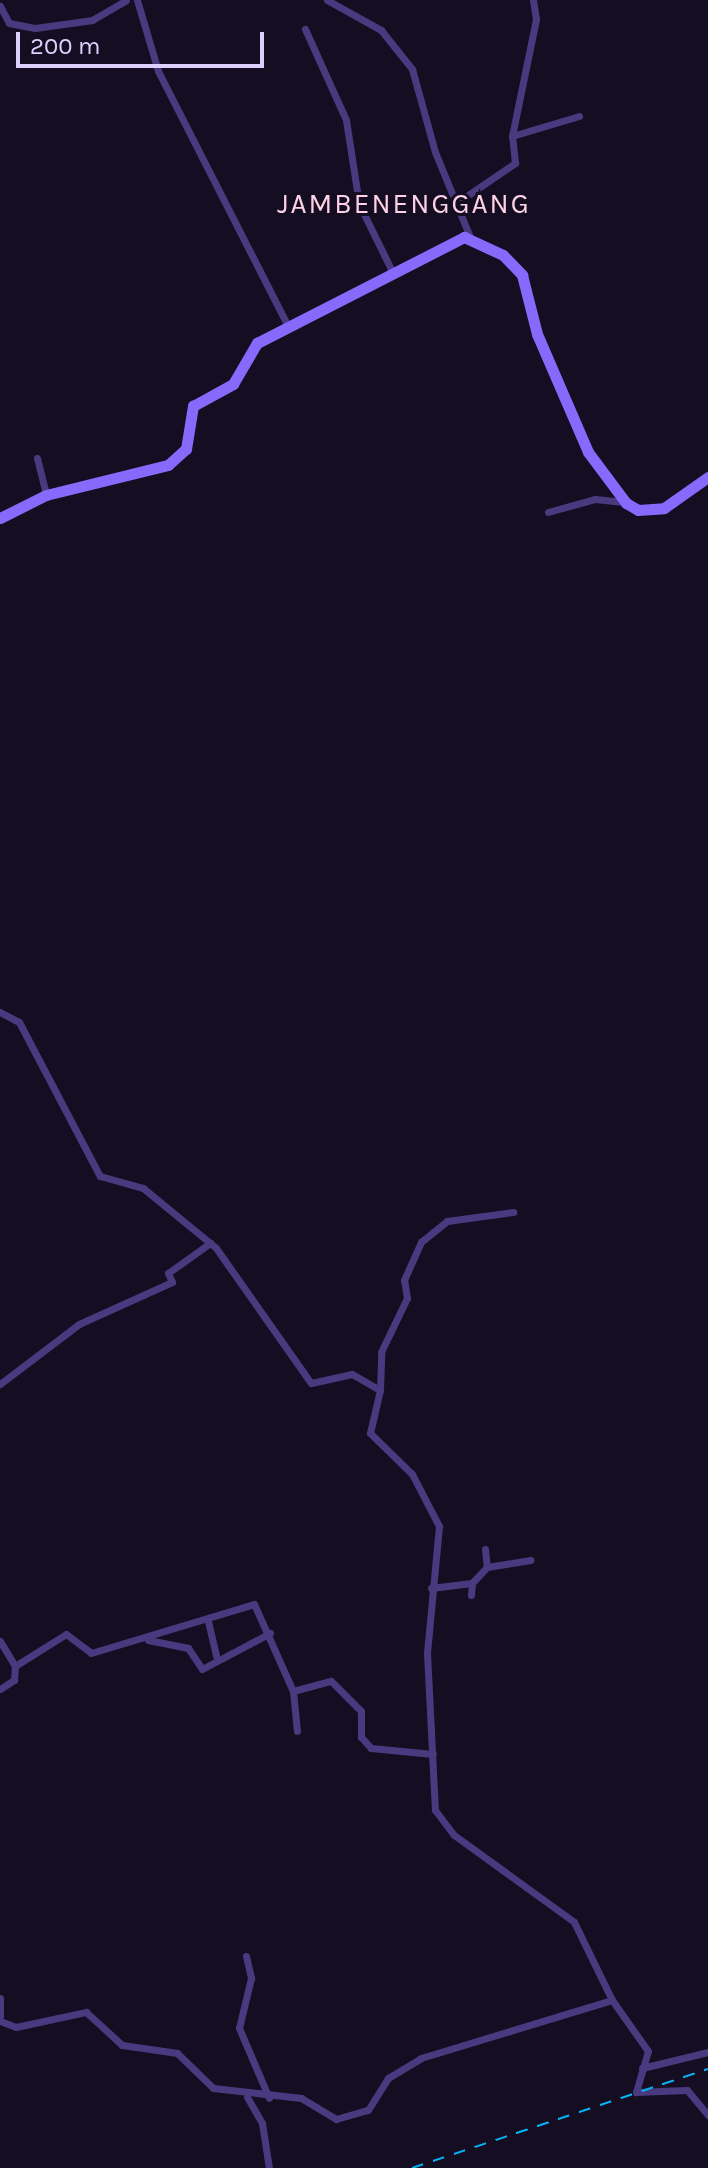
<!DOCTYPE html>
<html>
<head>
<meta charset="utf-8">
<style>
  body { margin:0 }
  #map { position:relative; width:708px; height:2168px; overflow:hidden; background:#150e22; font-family:Karla,sans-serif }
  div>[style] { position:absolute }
  .street>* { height:7px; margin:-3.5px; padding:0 3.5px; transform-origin:3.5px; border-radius:3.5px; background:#493a80 }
  .secondary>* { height:11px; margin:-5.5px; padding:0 5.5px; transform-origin:5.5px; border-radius:5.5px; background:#8769fc }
  .rail>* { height:2px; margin-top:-1px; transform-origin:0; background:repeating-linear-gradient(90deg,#05b2f5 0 12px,transparent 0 22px) }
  span { translate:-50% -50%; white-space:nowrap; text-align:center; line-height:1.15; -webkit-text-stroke:6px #150e22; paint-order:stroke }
  .quarter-label { font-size:28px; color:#fed2e6; letter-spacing:2px }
  .scale { position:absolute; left:16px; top:32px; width:248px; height:36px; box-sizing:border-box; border:4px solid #ddd0fe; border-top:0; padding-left:10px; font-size:24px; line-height:28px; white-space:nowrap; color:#ddd0fe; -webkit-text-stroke:6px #150e22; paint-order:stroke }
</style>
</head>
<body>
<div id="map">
  <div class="street">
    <i style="left:137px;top:0;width:74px;rotate:73.5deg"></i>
    <i style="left:158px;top:71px;width:286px;rotate:63deg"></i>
    <i style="left:327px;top:0;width:62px;rotate:29.1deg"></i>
    <i style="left:381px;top:30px;width:50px;rotate:51.5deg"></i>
    <i style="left:412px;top:69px;width:86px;rotate:74.5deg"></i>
    <i style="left:435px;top:152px;width:92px;rotate:67.6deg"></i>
    <i style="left:0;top:6px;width:19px;rotate:62deg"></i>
    <i style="left:9px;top:23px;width:26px;rotate:11deg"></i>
    <i style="left:35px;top:28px;width:58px;rotate:-8deg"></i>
    <i style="left:92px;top:20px;width:39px;rotate:-30deg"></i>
    <i style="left:305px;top:29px;width:100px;rotate:65.7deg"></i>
    <i style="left:346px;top:120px;width:85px;rotate:81.2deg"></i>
    <i style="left:359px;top:204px;width:75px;rotate:63.8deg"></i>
    <i style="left:512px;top:136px;width:70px;rotate:-16.6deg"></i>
    <i style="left:455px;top:204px;width:73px;rotate:-34.3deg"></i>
    <i style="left:515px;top:163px;width:27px;rotate:-96deg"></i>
    <i style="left:512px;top:136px;width:119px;rotate:-78.4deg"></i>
    <i style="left:536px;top:19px;width:19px;rotate:-99deg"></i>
    <i style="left:37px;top:458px;width:38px;rotate:76deg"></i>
    <i style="left:548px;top:512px;width:49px;rotate:-15.5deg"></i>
    <i style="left:595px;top:499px;width:29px;rotate:6deg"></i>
    <i style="left:0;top:1012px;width:21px;rotate:28deg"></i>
    <i style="left:19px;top:1022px;width:174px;rotate:62.3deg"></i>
    <i style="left:100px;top:1176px;width:45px;rotate:15.6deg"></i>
    <i style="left:143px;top:1188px;width:94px;rotate:39.4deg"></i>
    <i style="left:216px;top:1248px;width:165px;rotate:54.9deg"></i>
    <i style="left:311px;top:1383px;width:42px;rotate:-12.4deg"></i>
    <i style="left:352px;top:1374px;width:32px;rotate:30deg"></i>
    <i style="left:380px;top:1390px;width:44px;rotate:103.1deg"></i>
    <i style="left:370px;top:1433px;width:59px;rotate:44.3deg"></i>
    <i style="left:412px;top:1474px;width:59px;rotate:62.6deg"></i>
    <i style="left:439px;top:1526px;width:128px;rotate:95.4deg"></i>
    <i style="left:427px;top:1653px;width:157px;rotate:87.1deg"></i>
    <i style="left:435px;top:1810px;width:31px;rotate:53deg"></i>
    <i style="left:454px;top:1835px;width:148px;rotate:35.9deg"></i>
    <i style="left:574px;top:1922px;width:87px;rotate:64deg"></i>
    <i style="left:612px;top:2000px;width:62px;rotate:54.8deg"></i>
    <i style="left:648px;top:2051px;width:43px;rotate:106.3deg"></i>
    <i style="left:636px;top:2092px;width:51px;rotate:-2.2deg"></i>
    <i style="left:687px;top:2090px;width:33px;rotate:50deg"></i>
    <i style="left:0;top:1384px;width:99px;rotate:-37.2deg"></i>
    <i style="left:79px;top:1324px;width:102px;rotate:-24.3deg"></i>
    <i style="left:172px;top:1282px;width:10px;rotate:-114deg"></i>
    <i style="left:168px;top:1273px;width:52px;rotate:-35.5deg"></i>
    <i style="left:380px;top:1390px;width:38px;rotate:-88deg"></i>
    <i style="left:381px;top:1352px;width:60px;rotate:-64.3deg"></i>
    <i style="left:407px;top:1298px;width:18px;rotate:-99deg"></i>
    <i style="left:404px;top:1280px;width:42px;rotate:-65.9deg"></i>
    <i style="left:421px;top:1242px;width:33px;rotate:-39deg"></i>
    <i style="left:447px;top:1221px;width:67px;rotate:-7.8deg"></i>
    <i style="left:485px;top:1549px;width:18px;rotate:84deg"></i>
    <i style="left:472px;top:1583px;width:22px;rotate:-47deg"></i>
    <i style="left:487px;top:1567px;width:44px;rotate:-9.2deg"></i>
    <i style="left:431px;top:1588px;width:41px;rotate:-7deg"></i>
    <i style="left:472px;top:1583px;width:12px;rotate:95deg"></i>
    <i style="left:208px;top:1621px;width:36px;rotate:77deg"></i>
    <i style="left:148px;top:1640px;width:41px;rotate:11.3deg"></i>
    <i style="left:188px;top:1648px;width:25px;rotate:56deg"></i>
    <i style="left:202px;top:1669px;width:77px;rotate:-27.9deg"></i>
    <i style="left:0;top:1641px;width:29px;rotate:59deg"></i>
    <i style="left:15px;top:1666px;width:60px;rotate:-32.1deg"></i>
    <i style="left:66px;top:1634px;width:31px;rotate:37deg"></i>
    <i style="left:91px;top:1653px;width:170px;rotate:-16.7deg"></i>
    <i style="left:254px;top:1604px;width:95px;rotate:65.9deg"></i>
    <i style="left:293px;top:1691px;width:39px;rotate:-15deg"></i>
    <i style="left:331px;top:1681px;width:42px;rotate:45deg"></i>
    <i style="left:361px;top:1711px;width:26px;rotate:90deg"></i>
    <i style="left:361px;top:1737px;width:15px;rotate:48deg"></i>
    <i style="left:371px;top:1748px;width:62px;rotate:5.5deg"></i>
    <i style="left:0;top:1689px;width:17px;rotate:-33deg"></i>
    <i style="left:14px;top:1680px;width:14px;rotate:-86deg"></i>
    <i style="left:293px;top:1691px;width:40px;rotate:84.3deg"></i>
    <i style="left:246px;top:1956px;width:23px;rotate:77deg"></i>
    <i style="left:251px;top:1978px;width:51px;rotate:103.5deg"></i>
    <i style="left:239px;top:2028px;width:76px;rotate:66.8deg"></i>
    <i style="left:0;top:1998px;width:18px;rotate:90deg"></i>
    <i style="left:0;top:2021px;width:17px;rotate:21deg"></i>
    <i style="left:16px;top:2027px;width:72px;rotate:-12.1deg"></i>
    <i style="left:86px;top:2012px;width:49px;rotate:42.5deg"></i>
    <i style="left:122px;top:2045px;width:56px;rotate:8.3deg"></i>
    <i style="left:177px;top:2053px;width:50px;rotate:44.2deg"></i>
    <i style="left:213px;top:2088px;width:89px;rotate:6.5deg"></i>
    <i style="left:301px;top:2098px;width:41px;rotate:31deg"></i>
    <i style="left:336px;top:2119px;width:33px;rotate:-16deg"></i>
    <i style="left:368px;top:2110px;width:38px;rotate:-58deg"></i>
    <i style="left:388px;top:2078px;width:39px;rotate:-31deg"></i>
    <i style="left:421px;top:2058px;width:200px;rotate:-16.9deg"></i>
    <i style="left:642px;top:2068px;width:68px;rotate:-13.6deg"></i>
    <i style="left:247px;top:2097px;width:30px;rotate:60deg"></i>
    <i style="left:262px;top:2123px;width:46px;rotate:81.2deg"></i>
  </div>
  <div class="secondary">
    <i style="left:0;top:518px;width:51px;rotate:-26.6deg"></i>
    <i style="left:46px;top:495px;width:126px;rotate:-13.8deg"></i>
    <i style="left:168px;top:465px;width:24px;rotate:-42deg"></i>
    <i style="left:186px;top:449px;width:44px;rotate:-80.8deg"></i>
    <i style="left:193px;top:406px;width:46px;rotate:-28.8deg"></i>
    <i style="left:233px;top:384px;width:48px;rotate:-59.7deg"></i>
    <i style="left:257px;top:343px;width:233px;rotate:-27.1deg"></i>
    <i style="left:464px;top:237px;width:43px;rotate:24.8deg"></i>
    <i style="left:503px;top:255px;width:28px;rotate:46deg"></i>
    <i style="left:522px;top:275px;width:61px;rotate:75.7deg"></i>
    <i style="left:537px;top:334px;width:129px;rotate:66.6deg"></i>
    <i style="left:588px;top:452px;width:64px;rotate:53.3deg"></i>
    <i style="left:626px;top:503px;width:14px;rotate:30deg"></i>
    <i style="left:638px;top:510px;width:26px;rotate:-4deg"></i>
    <i style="left:664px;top:508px;width:54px;rotate:-35.2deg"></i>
  </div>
  <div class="rail">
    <i style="left:412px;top:2168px;width:312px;rotate:-18.5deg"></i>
  </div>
  <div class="quarter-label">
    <span style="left:404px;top:204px">JAMBENENGGANG</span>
  </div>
  <div class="scale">200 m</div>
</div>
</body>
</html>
